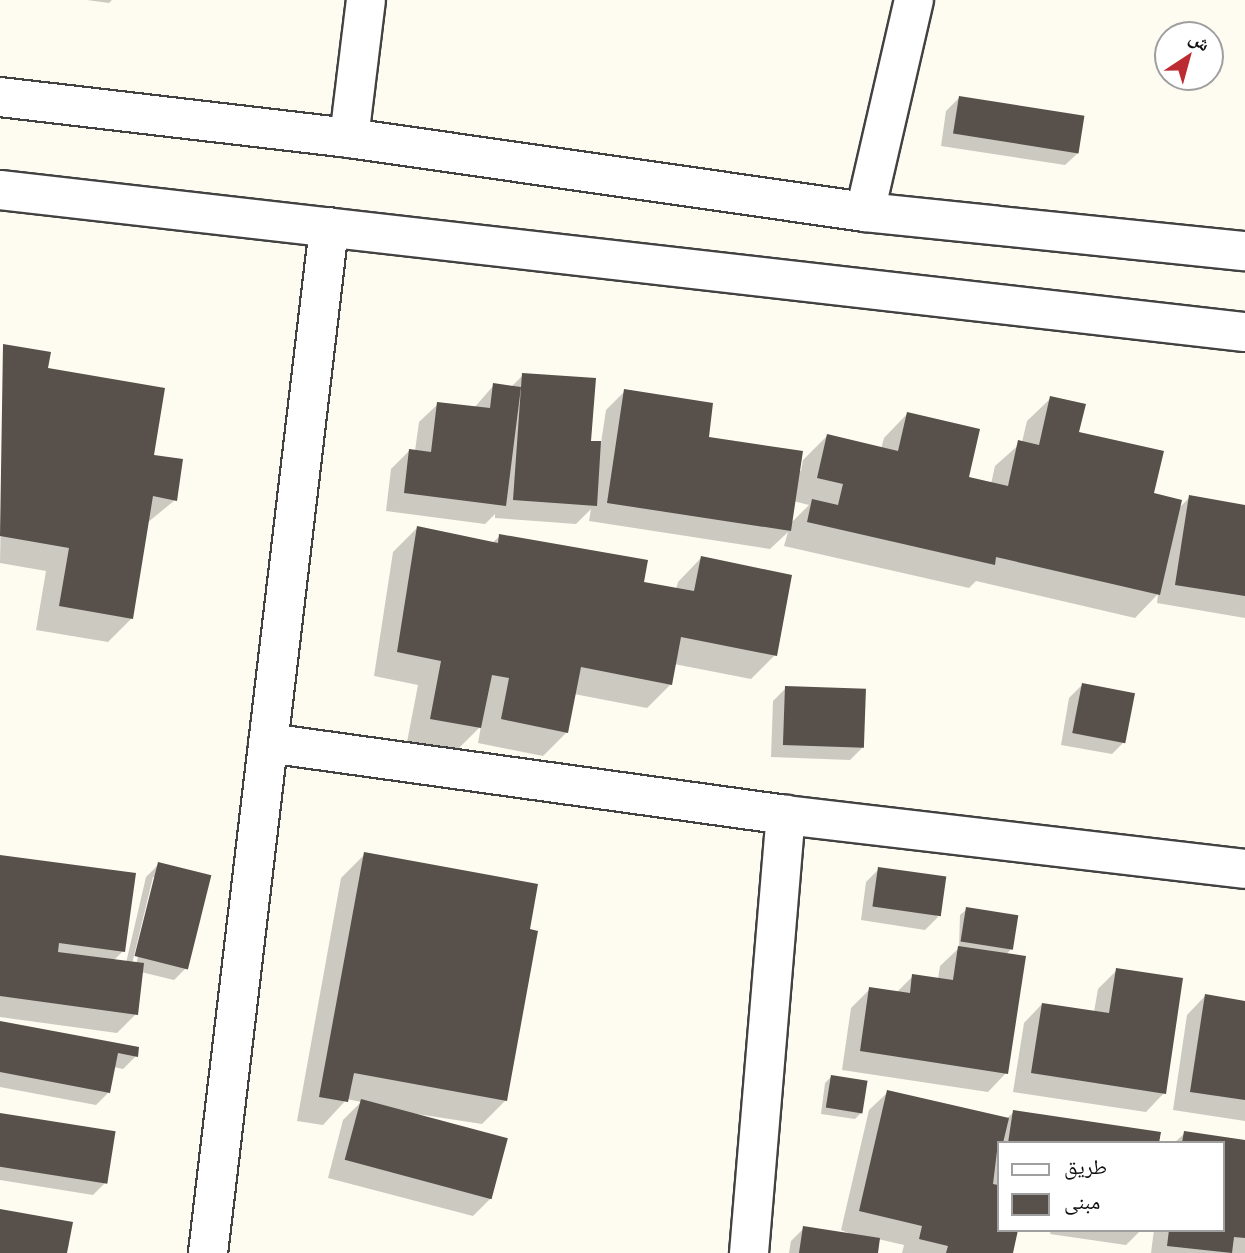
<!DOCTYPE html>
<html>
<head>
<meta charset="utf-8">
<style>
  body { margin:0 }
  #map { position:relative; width:1245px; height:1253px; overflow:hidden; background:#fefcf1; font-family:"Source Serif 4","Noto Naskh Arabic",serif }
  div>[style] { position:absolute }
  .shadow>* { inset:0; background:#0003 }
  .building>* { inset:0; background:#57504b; transform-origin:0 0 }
  .roads { filter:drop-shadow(2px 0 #424242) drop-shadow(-2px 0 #424242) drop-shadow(0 2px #424242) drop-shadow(0 -2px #424242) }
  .minor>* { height:38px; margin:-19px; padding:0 19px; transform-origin:19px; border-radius:19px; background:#fff }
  span { translate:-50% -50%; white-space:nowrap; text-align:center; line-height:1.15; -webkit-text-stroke:7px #fff; paint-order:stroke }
  .legend { position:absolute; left:997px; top:1141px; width:228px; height:91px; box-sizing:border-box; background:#fff; border:2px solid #9f9f9f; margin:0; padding:9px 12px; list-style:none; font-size:21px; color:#0f0f0f }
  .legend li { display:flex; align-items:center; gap:14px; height:35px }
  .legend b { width:35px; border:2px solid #9f9f9f }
  .north { position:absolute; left:1154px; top:21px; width:70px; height:70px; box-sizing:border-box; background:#fff; border:2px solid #9f9f9f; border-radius:50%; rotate:36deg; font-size:19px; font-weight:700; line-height:28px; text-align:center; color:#0f0f0f }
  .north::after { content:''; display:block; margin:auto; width:24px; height:32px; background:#bb2b31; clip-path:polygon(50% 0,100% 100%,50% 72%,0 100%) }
</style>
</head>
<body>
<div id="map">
  <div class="shadow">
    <i style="clip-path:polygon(87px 0,112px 0,109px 3px)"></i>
    <i style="clip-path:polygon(959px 98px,1078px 153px,1065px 165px,941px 146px,946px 111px)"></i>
    <i style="clip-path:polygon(4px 346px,152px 456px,175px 500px,147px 523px,132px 618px,108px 642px,36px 630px,46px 571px,0 563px)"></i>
    <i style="clip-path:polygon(evenodd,523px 375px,589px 442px,601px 443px,606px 410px,625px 391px,707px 438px,801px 471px,803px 460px,827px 436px,881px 449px,884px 438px,907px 414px,966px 479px,991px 484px,995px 466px,1022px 442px,1027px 421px,1051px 398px,1077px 433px,1152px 494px,1178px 509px,1190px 497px,1245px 506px,1245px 618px,1157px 603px,1158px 594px,1135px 618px,976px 581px,969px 588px,784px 546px,788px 532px,770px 549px,589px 521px,591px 509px,576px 524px,495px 518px,495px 514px,485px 524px,386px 511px,391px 469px,410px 450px,415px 451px,419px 422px,438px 404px,474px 408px,494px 385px,511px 387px,523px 375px,793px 501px,809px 505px,790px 524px,793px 501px)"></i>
    <i style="clip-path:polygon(417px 528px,492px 543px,500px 536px,642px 583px,676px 589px,678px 582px,701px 558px,775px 655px,751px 679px,674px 664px,671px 684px,647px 708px,574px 694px,567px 732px,543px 756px,478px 743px,481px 726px,456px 751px,407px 742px,418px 685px,374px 676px,393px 552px)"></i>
    <i style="clip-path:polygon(1082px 685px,1125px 741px,1112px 754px,1061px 745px,1069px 698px)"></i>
    <i style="clip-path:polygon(786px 688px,863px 747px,850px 760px,771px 757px,773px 701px)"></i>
    <i style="clip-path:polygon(365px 854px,528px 931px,506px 1100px,482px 1124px,404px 1112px,491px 1198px,473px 1216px,328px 1178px,343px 1120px,361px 1102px,347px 1099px,323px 1125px,297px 1121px,341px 878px)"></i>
    <i style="clip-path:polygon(evenodd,0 857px,123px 951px,113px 961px,126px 963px,146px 877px,159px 864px,187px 967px,174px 980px,141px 972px,136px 1014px,117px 1033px,0 1017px,0 857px,153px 877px,157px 877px,136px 965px,132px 964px,153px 877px)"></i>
    <i style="clip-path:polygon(879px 869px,938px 917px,925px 930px,861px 920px,866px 882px)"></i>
    <i style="clip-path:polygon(967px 909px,1011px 949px,1006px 955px,1006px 1073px,988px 1092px,842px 1070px,851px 1008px,870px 989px,896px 993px,913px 976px,938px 979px,940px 966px,959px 948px,960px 915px)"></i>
    <i style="clip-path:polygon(1117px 970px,1164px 1093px,1146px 1112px,1013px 1092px,1024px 1023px,1042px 1004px,1094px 1012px,1098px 989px)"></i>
    <i style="clip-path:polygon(1205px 996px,1245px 1003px,1245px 1121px,1173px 1110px,1187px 1015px)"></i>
    <i style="clip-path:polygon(0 1022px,136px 1056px,123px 1069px,114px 1067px,109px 1092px,96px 1105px,0 1087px)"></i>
    <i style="clip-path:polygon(831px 1077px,861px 1113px,855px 1119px,821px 1114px,825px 1083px)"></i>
    <i style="clip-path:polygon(888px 1092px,1006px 1119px,1014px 1112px,1157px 1143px,998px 1143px,998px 1230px,1011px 1253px,902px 1253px,904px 1245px,878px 1239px,876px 1253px,789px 1253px,791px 1241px,804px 1228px,853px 1235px,841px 1230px,869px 1110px)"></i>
    <i style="clip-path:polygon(0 1114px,106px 1182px,93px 1195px,0 1180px)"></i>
    <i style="clip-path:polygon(1185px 1133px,1245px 1142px,1245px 1253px,1151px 1253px,1154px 1230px,1222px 1230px,1222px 1143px,1174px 1143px)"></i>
    <i style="clip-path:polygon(1051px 1230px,1141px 1230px,1126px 1245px,1050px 1234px)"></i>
  </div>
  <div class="building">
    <i style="left:959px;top:96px;width:127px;height:38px;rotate:9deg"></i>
    <i style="clip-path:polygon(3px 344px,51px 352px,48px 368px,165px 388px,154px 455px,183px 459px,177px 501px,153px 496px,133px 619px,59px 606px,69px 548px,0 536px)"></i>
    <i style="clip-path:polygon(522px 373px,596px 378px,591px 441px,601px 441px,597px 506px,513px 500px)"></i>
    <i style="clip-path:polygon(493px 383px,521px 387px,506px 506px,404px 493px,409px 449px,431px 452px,437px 402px,490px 408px)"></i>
    <i style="clip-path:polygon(624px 389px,713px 403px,709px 437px,803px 451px,791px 531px,607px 503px)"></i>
    <i style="clip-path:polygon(1050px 396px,1086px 404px,1079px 432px,1164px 451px,1154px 493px,1182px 500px,1160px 595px,996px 557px,995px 565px,807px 522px,812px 499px,838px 505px,843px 484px,817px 478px,827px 434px,898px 451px,907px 412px,980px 429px,969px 477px,1008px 486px,1018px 440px,1039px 445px)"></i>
    <i style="clip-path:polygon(1189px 495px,1245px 505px,1245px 596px,1175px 585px)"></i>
    <i style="clip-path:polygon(417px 526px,498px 543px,499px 534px,648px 560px,644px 582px,694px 591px,701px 556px,792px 575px,777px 656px,681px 637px,672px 685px,581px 667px,568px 733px,501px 719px,509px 678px,492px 675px,481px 728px,430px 719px,441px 661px,397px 652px)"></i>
    <i style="left:1082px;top:683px;width:54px;height:51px;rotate:11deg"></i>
    <i style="left:785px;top:686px;width:81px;height:59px;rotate:2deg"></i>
    <i style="clip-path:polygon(364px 852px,538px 884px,530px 929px,538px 931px,507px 1101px,354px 1073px,348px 1102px,319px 1097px)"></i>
    <i style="clip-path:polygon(0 855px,136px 873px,125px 952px,59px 943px,58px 952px,144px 963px,138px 1015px,0 996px)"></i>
    <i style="left:158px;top:862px;width:55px;height:97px;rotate:14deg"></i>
    <i style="left:878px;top:867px;width:69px;height:40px;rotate:8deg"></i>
    <i style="left:966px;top:907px;width:53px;height:35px;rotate:9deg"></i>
    <i style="clip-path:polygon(958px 946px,1026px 956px,1008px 1074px,860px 1051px,869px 987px,910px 993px,912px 974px,953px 980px)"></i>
    <i style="clip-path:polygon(1116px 968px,1183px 978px,1166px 1094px,1031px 1073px,1042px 1003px,1109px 1013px)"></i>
    <i style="clip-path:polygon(1205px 994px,1245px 1001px,1245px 1100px,1190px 1092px)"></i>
    <i style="clip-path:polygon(0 1021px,139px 1047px,138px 1057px,118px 1053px,110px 1093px,0 1072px)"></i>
    <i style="left:831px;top:1075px;width:37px;height:33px;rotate:9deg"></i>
    <i style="clip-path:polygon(887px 1090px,1009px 1118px,1003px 1143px,998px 1143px,993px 1184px,998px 1185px,998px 1230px,1018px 1230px,1013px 1253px,946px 1253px,948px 1246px,919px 1239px,922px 1226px,859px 1211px)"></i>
    <i style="left:361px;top:1099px;width:152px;height:63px;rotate:15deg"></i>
    <i style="clip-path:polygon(1013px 1110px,1161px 1132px,1159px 1143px,1008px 1143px)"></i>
    <i style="left:0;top:1113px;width:117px;height:53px;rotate:9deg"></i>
    <i style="clip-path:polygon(1184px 1131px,1245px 1140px,1245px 1238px,1234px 1237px,1232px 1253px,1167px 1246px,1169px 1230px,1222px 1230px,1222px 1143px,1182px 1143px)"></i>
    <i style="clip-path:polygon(0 1209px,73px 1222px,67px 1253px,0 1253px)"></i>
    <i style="clip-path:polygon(803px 1226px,880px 1238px,878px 1253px,799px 1253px)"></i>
  </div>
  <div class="roads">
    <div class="minor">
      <i style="left:0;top:97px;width:351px;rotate:6.7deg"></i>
      <i style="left:349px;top:138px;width:521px;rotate:8.16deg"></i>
      <i style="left:865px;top:212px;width:382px;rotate:5.9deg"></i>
      <i style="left:349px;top:138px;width:139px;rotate:-83deg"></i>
      <i style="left:0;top:190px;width:1253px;rotate:6.51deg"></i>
      <i style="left:865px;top:212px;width:218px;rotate:-77deg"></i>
      <i style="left:268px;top:743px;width:523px;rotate:7.91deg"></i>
      <i style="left:786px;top:815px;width:462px;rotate:6.7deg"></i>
      <i style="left:208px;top:1253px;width:1033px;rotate:-83.27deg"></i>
      <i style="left:749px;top:1253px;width:440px;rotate:-85.2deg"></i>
    </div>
  </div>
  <ul class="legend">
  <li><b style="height:9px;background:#fff"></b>طريق</li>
  <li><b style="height:19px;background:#57504b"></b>مبنى</li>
  </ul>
  <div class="north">ش</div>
</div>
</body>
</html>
